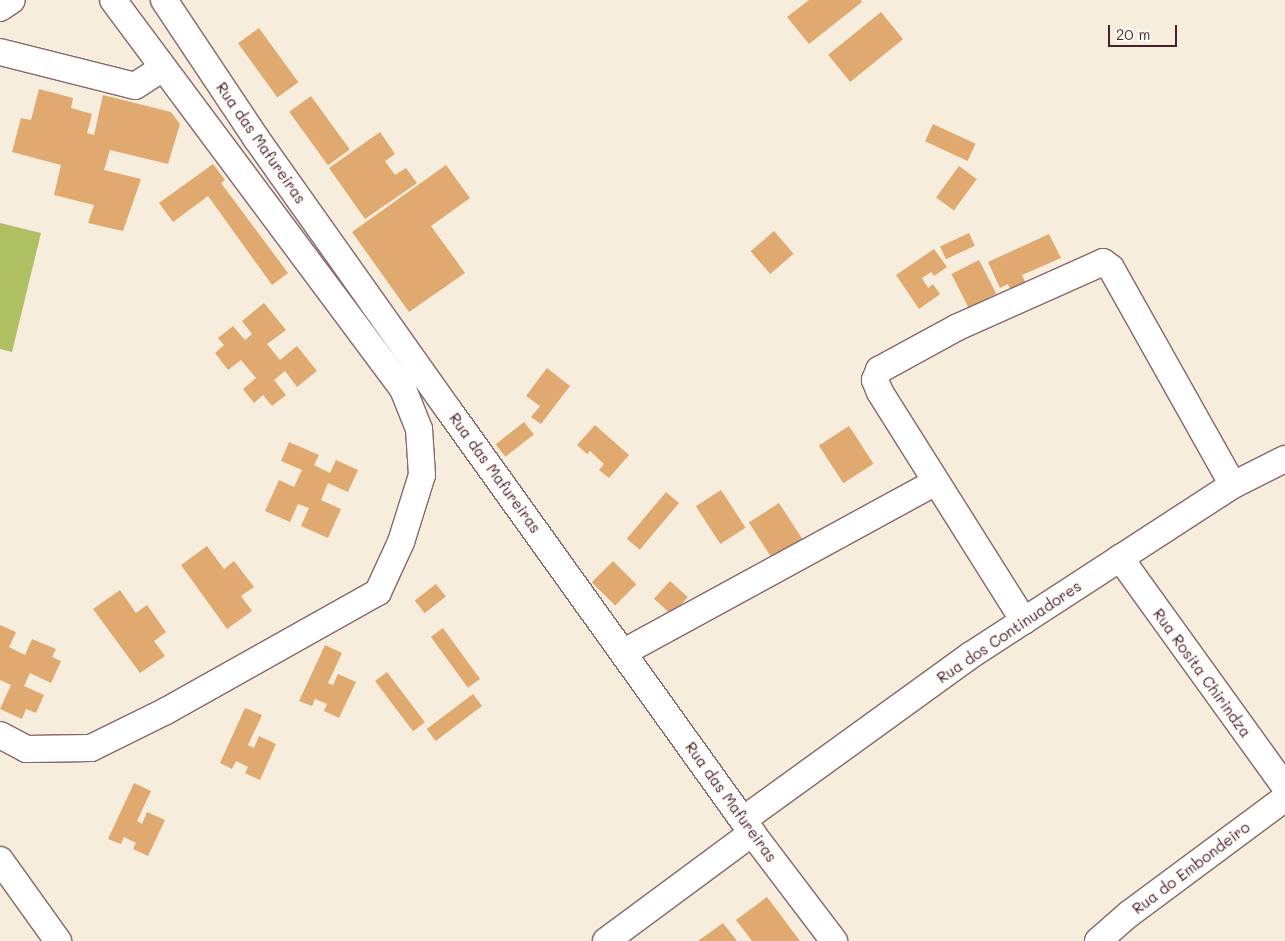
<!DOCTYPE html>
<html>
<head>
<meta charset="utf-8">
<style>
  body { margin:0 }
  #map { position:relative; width:1285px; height:941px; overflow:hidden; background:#f7eddc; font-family:Mali,sans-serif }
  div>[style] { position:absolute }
  .green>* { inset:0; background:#afc063 }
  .building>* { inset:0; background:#dfa96f; transform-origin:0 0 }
  .roads { filter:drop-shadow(1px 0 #876769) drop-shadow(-1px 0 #876769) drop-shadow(0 1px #876769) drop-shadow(0 -1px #876769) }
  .minor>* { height:26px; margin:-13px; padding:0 13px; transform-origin:13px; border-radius:13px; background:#fff }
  span { translate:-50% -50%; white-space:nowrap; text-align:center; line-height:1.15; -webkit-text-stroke:4px #fdfcf7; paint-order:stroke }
  .street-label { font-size:15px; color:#4a1f2b }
  .scale { position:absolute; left:1108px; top:25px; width:69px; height:22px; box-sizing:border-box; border:2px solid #4a1f2b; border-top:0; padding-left:6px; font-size:15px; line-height:18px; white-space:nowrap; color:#4a1f2b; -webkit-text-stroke:4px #fdfcf7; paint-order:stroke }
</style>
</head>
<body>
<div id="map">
  <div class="green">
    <i style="clip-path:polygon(0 223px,41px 233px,12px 352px,0 349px)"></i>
  </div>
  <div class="building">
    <i style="clip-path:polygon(809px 0,861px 0,862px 2px,809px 44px,787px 17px)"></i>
    <i style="left:881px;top:12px;width:35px;height:68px;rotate:51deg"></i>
    <i style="left:259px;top:28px;width:67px;height:26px;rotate:54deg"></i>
    <i style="clip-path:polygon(39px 89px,73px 98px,71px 108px,92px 114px,87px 133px,94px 135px,103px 95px,171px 112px,180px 124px,168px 164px,110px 150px,104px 170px,141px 179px,123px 231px,88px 223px,94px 205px,54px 195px,61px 165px,12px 152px,21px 118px,31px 120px)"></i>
    <i style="left:311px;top:96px;width:66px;height:27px;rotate:54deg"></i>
    <i style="left:933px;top:124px;width:47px;height:19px;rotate:25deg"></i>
    <i style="clip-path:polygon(380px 132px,395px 154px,385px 161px,395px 175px,406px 168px,417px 183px,365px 219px,329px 168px)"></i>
    <i style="clip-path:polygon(213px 164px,225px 180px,221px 183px,288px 273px,272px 285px,208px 196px,173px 222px,159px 203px)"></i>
    <i style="clip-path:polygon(446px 165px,470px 198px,431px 226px,465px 273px,409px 312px,352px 232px)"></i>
    <i style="left:959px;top:166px;width:22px;height:39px;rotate:36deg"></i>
    <i style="left:774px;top:231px;width:30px;height:31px;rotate:49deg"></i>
    <i style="left:969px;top:233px;width:14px;height:32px;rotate:65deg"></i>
    <i style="clip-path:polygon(1049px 234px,1061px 258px,1022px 275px,1028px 288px,1013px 295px,1008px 284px,1000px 288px,988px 262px)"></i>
    <i style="clip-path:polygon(934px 249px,947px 267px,934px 276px,931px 272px,922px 278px,928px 288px,933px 284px,940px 294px,919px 309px,896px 275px)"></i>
    <i style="left:979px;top:260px;width:38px;height:31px;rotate:63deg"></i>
    <i style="clip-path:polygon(264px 303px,286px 330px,267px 344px,280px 360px,297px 346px,317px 371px,297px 387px,285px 371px,274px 380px,286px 395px,272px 406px,263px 395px,254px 403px,243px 389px,256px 378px,241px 360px,228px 370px,215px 353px,224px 345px,218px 338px,233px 326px,245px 340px,252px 334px,242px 321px)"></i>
    <i style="clip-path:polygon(547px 368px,570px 386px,541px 424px,531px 417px,540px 406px,526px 396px)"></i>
    <i style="left:524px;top:422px;width:16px;height:36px;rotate:52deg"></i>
    <i style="clip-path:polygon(595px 425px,629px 455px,609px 478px,599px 470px,604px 464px,590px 451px,587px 454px,577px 445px)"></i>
    <i style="left:849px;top:426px;width:45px;height:36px;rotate:57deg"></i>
    <i style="clip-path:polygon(289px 442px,319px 455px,314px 465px,330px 473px,336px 460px,358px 470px,348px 492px,328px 483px,321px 500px,341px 509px,328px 538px,301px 526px,309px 508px,298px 504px,290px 522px,265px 511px,279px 480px,294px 487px,302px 470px,281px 461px)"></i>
    <i style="left:721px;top:490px;width:45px;height:30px;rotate:57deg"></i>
    <i style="left:666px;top:492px;width:17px;height:61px;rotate:40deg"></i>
    <i style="left:779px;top:503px;width:45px;height:36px;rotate:57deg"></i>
    <i style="clip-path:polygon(207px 546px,224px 569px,234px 561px,254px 587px,241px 596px,252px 611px,227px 629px,181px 565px)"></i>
    <i style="left:613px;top:561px;width:33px;height:30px;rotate:45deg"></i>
    <i style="left:670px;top:581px;width:24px;height:24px;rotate:42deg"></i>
    <i style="left:436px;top:584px;width:16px;height:27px;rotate:52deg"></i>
    <i style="clip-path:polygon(120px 590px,136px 613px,147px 605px,166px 632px,154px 641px,165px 656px,140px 673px,93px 609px)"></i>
    <i style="clip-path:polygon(0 625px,16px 632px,9px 647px,25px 655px,32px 639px,56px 649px,52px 657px,61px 661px,51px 683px,30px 673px,24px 686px,44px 695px,36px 713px,26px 709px,22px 719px,0 709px,11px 685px,0 680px)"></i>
    <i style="left:443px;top:628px;width:63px;height:15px;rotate:54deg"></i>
    <i style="clip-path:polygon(325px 645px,342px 653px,328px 683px,333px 685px,338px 674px,356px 682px,339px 718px,324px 711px,327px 704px,315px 699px,312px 706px,299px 701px)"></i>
    <i style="left:387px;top:672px;width:63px;height:15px;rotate:53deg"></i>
    <i style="left:473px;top:694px;width:15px;height:58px;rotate:53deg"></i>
    <i style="clip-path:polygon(245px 708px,262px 715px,248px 745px,254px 748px,259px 736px,276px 744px,260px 780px,245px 773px,248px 767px,236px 761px,232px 769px,220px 763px)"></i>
    <i style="clip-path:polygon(134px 783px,151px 791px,137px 821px,142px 824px,147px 812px,165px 820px,148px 856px,133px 849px,136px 843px,124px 837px,121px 844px,108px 839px)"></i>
    <i style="clip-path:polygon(767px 897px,800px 941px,752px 941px,736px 920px)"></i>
    <i style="clip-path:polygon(723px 923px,737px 941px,698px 941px)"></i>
  </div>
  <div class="roads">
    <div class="minor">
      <i style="left:164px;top:0;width:166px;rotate:56.3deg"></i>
      <i style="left:256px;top:138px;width:332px;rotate:54.7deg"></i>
      <i style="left:448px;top:409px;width:522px;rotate:54.36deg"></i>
      <i style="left:752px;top:833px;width:136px;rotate:52.8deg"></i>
      <i style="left:0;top:8px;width:14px;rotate:-34deg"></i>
      <i style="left:0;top:52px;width:139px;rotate:14.1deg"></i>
      <i style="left:135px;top:86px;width:33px;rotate:-33deg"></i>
      <i style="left:1120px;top:558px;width:282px;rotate:54.2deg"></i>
      <i style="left:1024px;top:621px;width:271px;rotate:-122.2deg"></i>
      <i style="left:880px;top:392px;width:13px;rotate:-113deg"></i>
      <i style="left:875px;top:380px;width:11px;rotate:-68deg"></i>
      <i style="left:879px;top:370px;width:90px;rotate:-28.6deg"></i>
      <i style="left:958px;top:327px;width:159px;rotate:-24.1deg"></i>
      <i style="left:1103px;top:262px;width:10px;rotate:37deg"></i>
      <i style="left:1111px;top:268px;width:249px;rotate:60.7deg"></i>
      <i style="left:624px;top:652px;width:355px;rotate:-28.6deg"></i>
      <i style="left:0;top:735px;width:30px;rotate:28deg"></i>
      <i style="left:26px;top:749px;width:65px;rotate:-0.9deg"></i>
      <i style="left:91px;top:748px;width:84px;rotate:-26.3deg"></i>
      <i style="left:166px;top:711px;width:243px;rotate:-29.3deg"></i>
      <i style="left:378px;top:592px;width:55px;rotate:-65.3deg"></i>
      <i style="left:401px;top:542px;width:70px;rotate:-72.6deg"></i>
      <i style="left:422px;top:475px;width:46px;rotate:-93.7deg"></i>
      <i style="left:419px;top:429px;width:43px;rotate:-111.8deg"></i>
      <i style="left:403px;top:389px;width:485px;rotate:-126.7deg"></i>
      <i style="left:743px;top:820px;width:281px;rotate:-35.9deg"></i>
      <i style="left:971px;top:655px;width:312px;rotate:-33deg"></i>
      <i style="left:1233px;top:485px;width:58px;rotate:-26.6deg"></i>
      <i style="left:0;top:860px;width:100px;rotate:54.4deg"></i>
      <i style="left:606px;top:941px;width:182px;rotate:-36.5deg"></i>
      <i style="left:1098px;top:941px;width:41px;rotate:-41.1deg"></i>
      <i style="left:1129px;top:914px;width:194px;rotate:-36.6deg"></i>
    </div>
  </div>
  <div class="street-label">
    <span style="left:261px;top:143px;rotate:55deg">Rua das Mafureiras</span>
    <span style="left:495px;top:473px;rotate:54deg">Rua das Mafureiras</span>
    <span style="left:1009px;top:632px;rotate:-34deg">Rua dos Continuadores</span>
    <span style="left:1202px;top:673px;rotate:54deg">Rua Rosita Chirindza</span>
    <span style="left:731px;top:802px;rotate:54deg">Rua das Mafureiras</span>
    <span style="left:1191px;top:868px;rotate:-37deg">Rua do Embondeiro</span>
  </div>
  <div class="scale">20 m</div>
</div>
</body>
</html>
